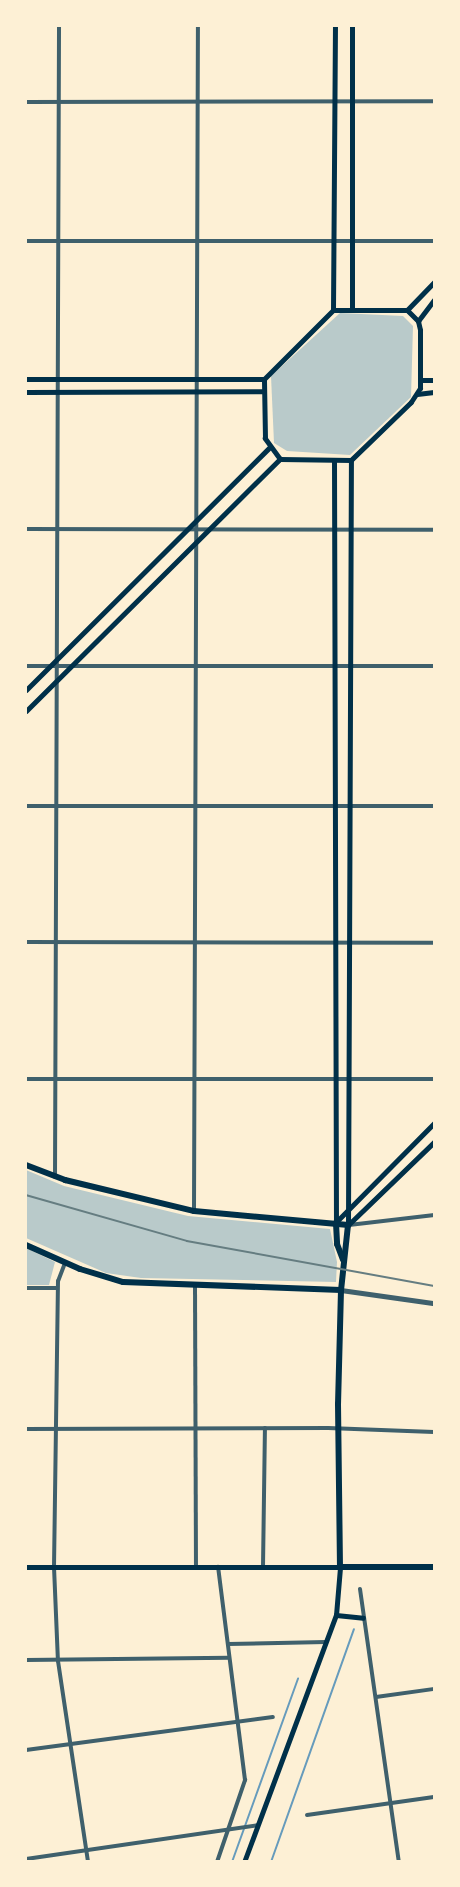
<!DOCTYPE html>
<html>
<head>
<meta charset="utf-8">
<style>
  body { margin:0 }
  #map { position:relative; width:460px; height:1887px; overflow:hidden; background:#fdf0d5; font-family:Cabin,sans-serif }
  div>[style] { position:absolute }
  .green>* { inset:0; background:#b9caca }
  .stream>* { height:2px; margin:-1px; padding:0 1px; transform-origin:1px; border-radius:1px; background:#669bbc }
  .minor>* { height:4px; margin:-2px; padding:0 2px; transform-origin:2px; border-radius:2px; background:#3f606c }
  .tertiary>* { height:4.5px; margin:-2.25px; padding:0 2.25px; transform-origin:2.25px; border-radius:2.25px; background:#3f606c }
  .secondary>* { height:5px; margin:-2.5px; padding:0 2.5px; transform-origin:2.5px; border-radius:2.5px; background:#003049 }
  .primary>* { height:5px; margin:-2.5px; padding:0 2.5px; transform-origin:2.5px; border-radius:2.5px; background:#003049 }
  .trunk>* { height:6px; margin:-3px; padding:0 3px; transform-origin:3px; border-radius:3px; background:#003049 }
  .tram>* { height:1.5px; margin:-0.75px; padding:0 0.75px; transform-origin:0.75px; border-radius:0.75px; background:#657d81 }
  span { translate:-50% -50%; white-space:nowrap; text-align:center; line-height:1.15; -webkit-text-stroke:6px #fdf0d5; paint-order:stroke }
  .frame { position:absolute; inset:0; border:27px solid #fdf0d5; pointer-events:none }
</style>
</head>
<body>
<div id="map">
  <div class="green">
    <i style="clip-path:polygon(340px 313px,403px 316px,413px 326px,411px 397px,350px 455px,287px 451px,274px 443px,271px 376px)"></i>
    <i style="clip-path:polygon(26px 1170px,64px 1186px,188px 1216px,330px 1229px,337px 1262px,336px 1282px,141px 1278px,106px 1273px,26px 1238px)"></i>
    <i style="clip-path:polygon(26px 1248px,55px 1262px,49px 1285px,26px 1285px)"></i>
  </div>
  <div class="stream">
    <i style="left:232px;top:1862px;width:195px;rotate:-70.2deg"></i>
    <i style="left:271px;top:1862px;width:247px;rotate:-70.4deg"></i>
  </div>
  <div class="minor">
    <i style="left:26px;top:102px;width:408px;rotate:-0.1deg"></i>
    <i style="left:26px;top:241px;width:408px"></i>
    <i style="left:26px;top:529px;width:408px;rotate:0.1deg"></i>
    <i style="left:26px;top:666px;width:408px"></i>
    <i style="left:26px;top:806px;width:408px"></i>
    <i style="left:26px;top:942px;width:408px;rotate:0.1deg"></i>
    <i style="left:26px;top:1079px;width:408px"></i>
    <i style="left:55px;top:1177px;width:1151px;rotate:-89.8deg"></i>
    <i style="left:194px;top:1211px;width:1185px;rotate:-89.81deg"></i>
    <i style="left:349px;top:1225px;width:86px;rotate:-6.7deg"></i>
    <i style="left:65px;top:1263px;width:19px;rotate:111deg"></i>
    <i style="left:58px;top:1281px;width:286px;rotate:90.8deg"></i>
    <i style="left:54px;top:1567px;width:94px;rotate:87.6deg"></i>
    <i style="left:58px;top:1661px;width:203px;rotate:81.5deg"></i>
    <i style="left:195px;top:1285px;width:282px;rotate:89.8deg"></i>
    <i style="left:26px;top:1288px;width:31px"></i>
    <i style="left:26px;top:1429px;width:302px;rotate:-0.2deg"></i>
    <i style="left:328px;top:1428px;width:106px;rotate:2.2deg"></i>
    <i style="left:263px;top:1567px;width:139px;rotate:-89.2deg"></i>
    <i style="left:360px;top:1589px;width:276px;rotate:81.9deg"></i>
    <i style="left:228px;top:1644px;width:98px;rotate:-1.2deg"></i>
    <i style="left:26px;top:1660px;width:203px;rotate:-0.6deg"></i>
    <i style="left:376px;top:1697px;width:59px;rotate:-7.9deg"></i>
    <i style="left:26px;top:1750px;width:249px;rotate:-7.6deg"></i>
    <i style="left:307px;top:1815px;width:128px;rotate:-8.1deg"></i>
    <i style="left:26px;top:1859px;width:234px;rotate:-8.3deg"></i>
    <i style="left:217px;top:1862px;width:87px;rotate:-71.1deg"></i>
    <i style="left:245px;top:1780px;width:215px;rotate:-97.2deg"></i>
  </div>
  <div class="tertiary">
    <i style="left:341px;top:1290px;width:94px;rotate:8deg"></i>
  </div>
  <div class="secondary">
    <i style="left:352px;top:26px;width:283px;rotate:90deg"></i>
    <i style="left:333px;top:310px;width:74px"></i>
    <i style="left:407px;top:310px;width:16px;rotate:45deg"></i>
    <i style="left:418px;top:321px;width:9px;rotate:77deg"></i>
    <i style="left:420px;top:330px;width:58px;rotate:90deg"></i>
    <i style="left:420px;top:388px;width:17px;rotate:123deg"></i>
    <i style="left:411px;top:402px;width:83px;rotate:136deg"></i>
    <i style="left:351px;top:460px;width:71px;rotate:-179.2deg"></i>
    <i style="left:280px;top:459px;width:26px;rotate:-126deg"></i>
    <i style="left:265px;top:438px;width:59px;rotate:-91deg"></i>
    <i style="left:264px;top:379px;width:98px;rotate:-45deg"></i>
    <i style="left:333px;top:310px;width:284px;rotate:-89.6deg"></i>
    <i style="left:407px;top:310px;width:39px;rotate:-46deg"></i>
    <i style="left:418px;top:321px;width:26px;rotate:-53deg"></i>
    <i style="left:26px;top:379px;width:238px"></i>
    <i style="left:420px;top:380px;width:14px"></i>
    <i style="left:26px;top:392px;width:238px;rotate:-0.2deg"></i>
    <i style="left:417px;top:394px;width:17px;rotate:-7deg"></i>
    <i style="left:334px;top:460px;width:763px;rotate:89.85deg"></i>
    <i style="left:26px;top:690px;width:343px;rotate:-44.9deg"></i>
    <i style="left:26px;top:711px;width:358px;rotate:-44.8deg"></i>
    <i style="left:337px;top:1221px;width:138px;rotate:-45.3deg"></i>
    <i style="left:348px;top:1225px;width:765px;rotate:-89.78deg"></i>
    <i style="left:348px;top:1225px;width:120px;rotate:-44deg"></i>
    <i style="left:336px;top:1615px;width:27px;rotate:6deg"></i>
    <i style="left:244px;top:1862px;width:264px;rotate:-69.6deg"></i>
    <i style="left:336px;top:1615px;width:48px;rotate:-85.2deg"></i>
  </div>
  <div class="primary">
    <i style="left:26px;top:1567px;width:314px"></i>
  </div>
  <div class="trunk">
    <i style="left:26px;top:1165px;width:42px;rotate:21deg"></i>
    <i style="left:65px;top:1180px;width:133px;rotate:13.5deg"></i>
    <i style="left:194px;top:1211px;width:155px;rotate:5.2deg"></i>
    <i style="left:348px;top:1225px;width:65px;rotate:96.1deg"></i>
    <i style="left:341px;top:1290px;width:114px;rotate:91.5deg"></i>
    <i style="left:338px;top:1404px;width:163px;rotate:89.3deg"></i>
    <i style="left:340px;top:1567px;width:94px"></i>
    <i style="left:336px;top:1223px;width:21px;rotate:87deg"></i>
    <i style="left:337px;top:1244px;width:17px;rotate:69deg"></i>
    <i style="left:26px;top:1245px;width:59px;rotate:24deg"></i>
    <i style="left:80px;top:1269px;width:45px;rotate:16.8deg"></i>
    <i style="left:123px;top:1282px;width:218px;rotate:2.1deg"></i>
  </div>
  <div class="tram">
    <i style="left:26px;top:1195px;width:167px;rotate:15.9deg"></i>
    <i style="left:187px;top:1241px;width:251px;rotate:10.3deg"></i>
  </div>
  <div class="frame"></div>
</div>
</body>
</html>
